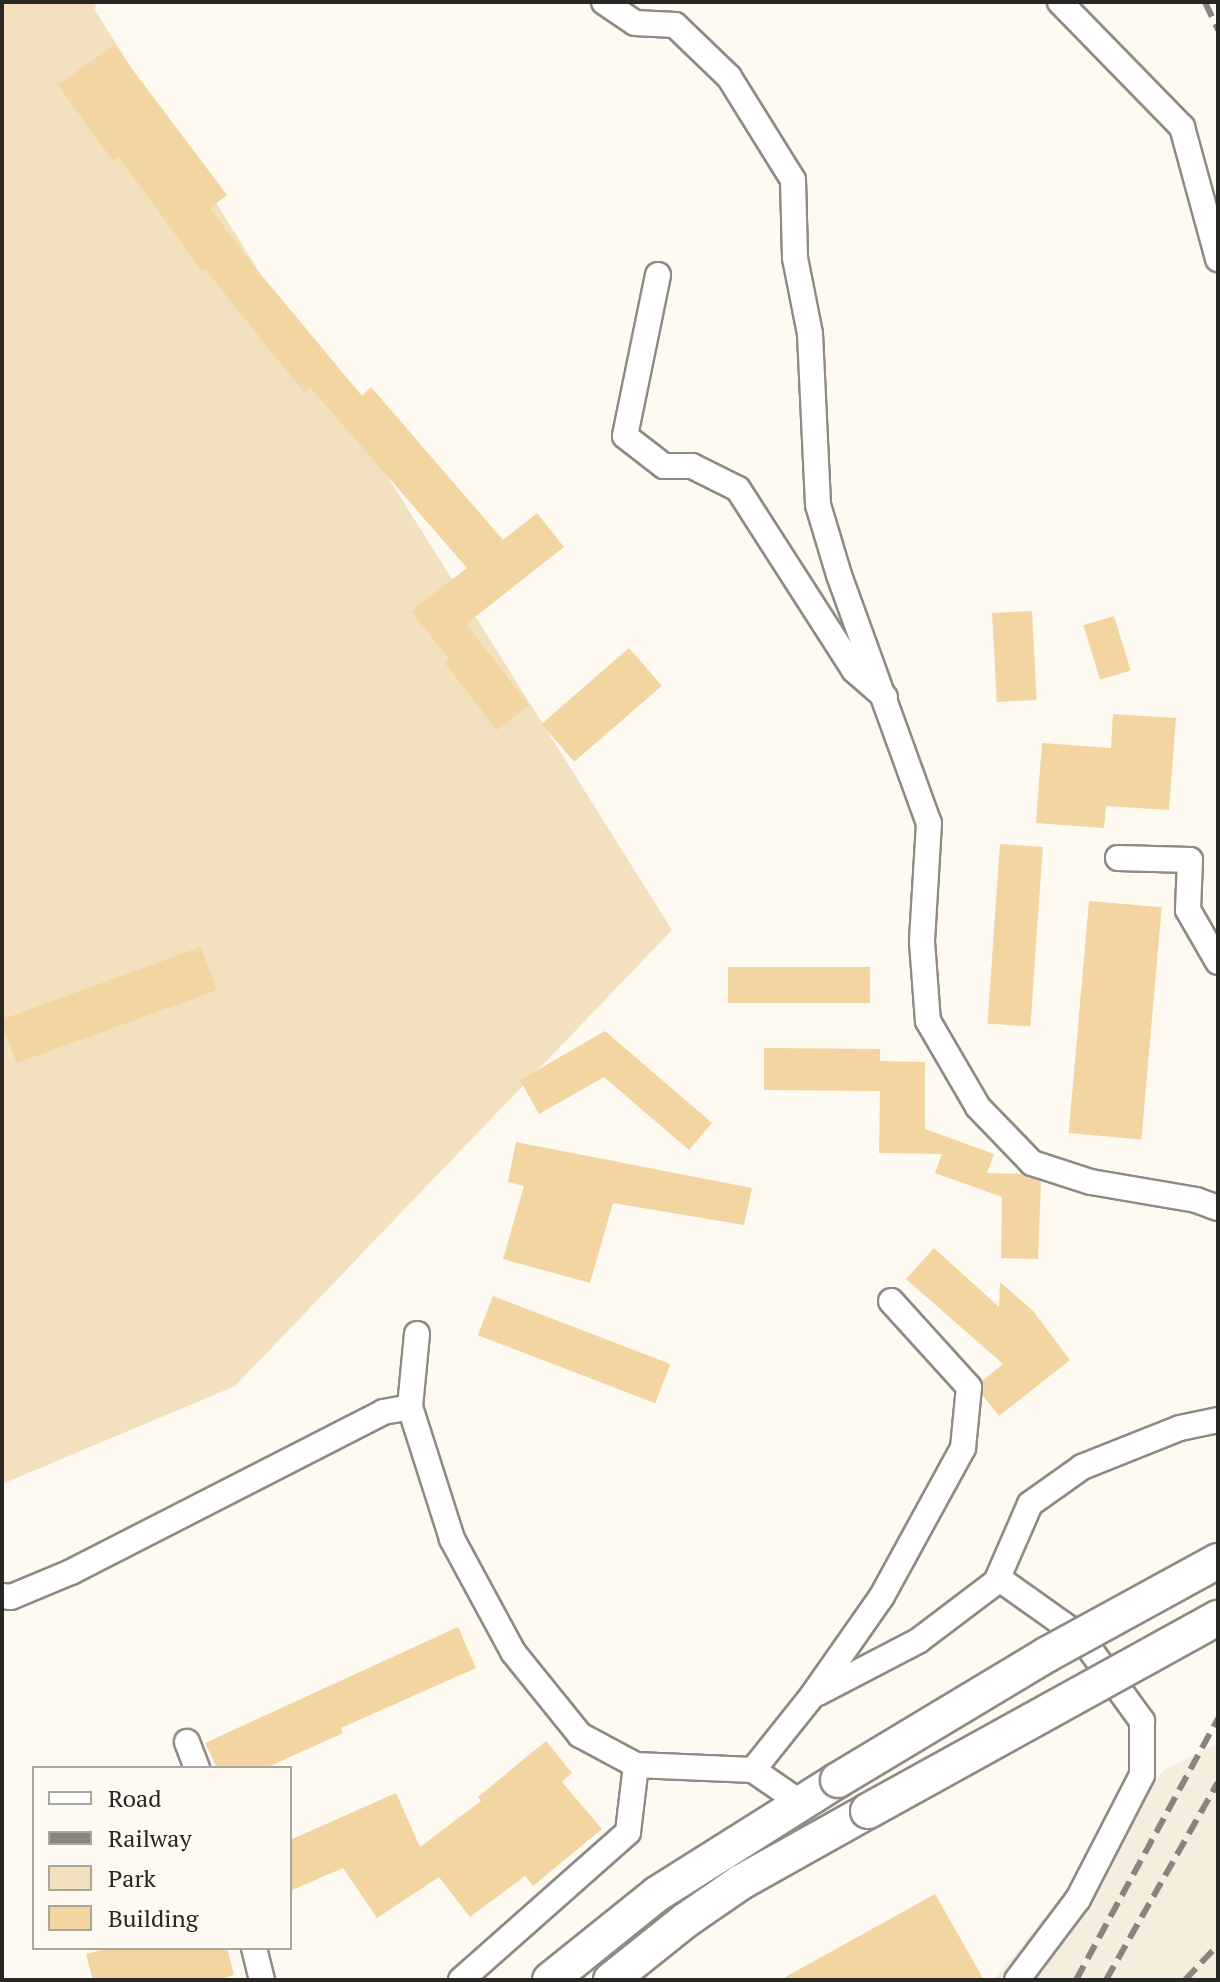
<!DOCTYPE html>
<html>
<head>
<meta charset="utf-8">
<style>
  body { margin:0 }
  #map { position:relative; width:1220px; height:1982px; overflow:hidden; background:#fef9f1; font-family:"PT Serif",serif }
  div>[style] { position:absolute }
  .built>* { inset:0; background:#f5edde }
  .green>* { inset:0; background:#f2e0be }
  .building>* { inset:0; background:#f2d5a0; transform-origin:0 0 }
  .roads { filter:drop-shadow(2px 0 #8f8b84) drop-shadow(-2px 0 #8f8b84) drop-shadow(0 2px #8f8b84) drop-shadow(0 -2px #8f8b84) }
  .street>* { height:24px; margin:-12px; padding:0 12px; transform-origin:12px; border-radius:12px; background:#fff }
  .secondary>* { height:34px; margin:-17px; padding:0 17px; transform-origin:17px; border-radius:17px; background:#fff }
  .rail>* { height:6px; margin-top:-3px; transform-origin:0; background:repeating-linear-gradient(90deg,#88847f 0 16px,transparent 0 24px) }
  .bridges { filter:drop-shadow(2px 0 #8f8b84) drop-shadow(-2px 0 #8f8b84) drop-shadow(0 2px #8f8b84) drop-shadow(0 -2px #8f8b84) }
  .secondary-bridge>* { height:34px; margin:-17px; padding:0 17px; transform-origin:17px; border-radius:17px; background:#fff }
  span { translate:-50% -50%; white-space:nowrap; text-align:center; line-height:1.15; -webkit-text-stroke:7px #fef9f1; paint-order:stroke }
  .frame { position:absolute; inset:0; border:4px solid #292724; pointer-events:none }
  .legend { position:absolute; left:32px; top:1766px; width:260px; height:184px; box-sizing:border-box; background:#fef9f1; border:2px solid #a9a59f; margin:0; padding:10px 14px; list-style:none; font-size:24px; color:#292724 }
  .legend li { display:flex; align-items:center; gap:16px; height:40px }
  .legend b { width:40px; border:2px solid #a9a59f }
</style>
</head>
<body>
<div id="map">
  <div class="built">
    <i style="clip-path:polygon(1218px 1743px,1218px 1980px,994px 1980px,1164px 1770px)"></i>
  </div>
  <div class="green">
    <i style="clip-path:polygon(2px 2px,96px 2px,95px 10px,672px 930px,235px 1386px,2px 1484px)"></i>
  </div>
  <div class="building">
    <i style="clip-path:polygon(114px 45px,227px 195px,210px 208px,248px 259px,362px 396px,371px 387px,503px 540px,537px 513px,564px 547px,466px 624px,529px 705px,497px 730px,444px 662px,449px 659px,411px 611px,467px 568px,310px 387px,304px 392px,205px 269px,202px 271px,119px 157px,113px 161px,58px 85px)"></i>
    <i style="left:1032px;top:611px;width:89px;height:40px;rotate:87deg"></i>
    <i style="left:1114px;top:616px;width:57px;height:32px;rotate:73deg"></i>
    <i style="left:629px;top:648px;width:50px;height:116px;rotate:49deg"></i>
    <i style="clip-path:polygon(1113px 714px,1176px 718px,1169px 810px,1106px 806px,1104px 828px,1036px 823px,1042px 743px,1111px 748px)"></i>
    <i style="left:1000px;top:844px;width:43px;height:180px;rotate:4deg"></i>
    <i style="left:1089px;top:901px;width:73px;height:233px;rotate:5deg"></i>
    <i style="left:201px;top:947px;width:46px;height:213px;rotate:70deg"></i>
    <i style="left:728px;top:967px;width:142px;height:36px"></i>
    <i style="clip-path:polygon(605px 1031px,712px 1123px,689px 1150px,604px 1077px,539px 1114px,520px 1080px)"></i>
    <i style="clip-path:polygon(764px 1048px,880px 1049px,880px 1061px,925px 1062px,925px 1129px,994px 1154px,987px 1173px,1023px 1174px,1041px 1182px,1038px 1259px,1001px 1258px,1002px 1197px,935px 1173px,942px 1154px,879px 1153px,880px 1091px,764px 1090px)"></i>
    <i style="clip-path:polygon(516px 1142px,752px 1188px,744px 1225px,613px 1203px,590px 1283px,503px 1259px,524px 1186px,508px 1182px)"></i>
    <i style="clip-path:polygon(934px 1248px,999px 1307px,1000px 1282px,1033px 1311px,1070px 1360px,999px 1416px,983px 1396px,982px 1381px,1003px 1364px,906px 1279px)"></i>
    <i style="left:493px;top:1296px;width:190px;height:42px;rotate:21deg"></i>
    <i style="clip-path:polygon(458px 1627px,476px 1668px,341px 1728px,343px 1733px,266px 1768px,217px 1768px,205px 1743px)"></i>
    <i style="clip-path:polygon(546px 1741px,572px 1773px,562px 1782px,602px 1829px,533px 1886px,525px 1876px,470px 1917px,439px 1877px,377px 1918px,343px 1868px,290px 1891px,290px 1840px,396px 1793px,420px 1847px,481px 1801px,478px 1797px)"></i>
    <i style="clip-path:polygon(935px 1894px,984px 1980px,780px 1980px)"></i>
    <i style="clip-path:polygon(110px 1948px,227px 1948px,234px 1975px,216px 1980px,93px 1980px,86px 1954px)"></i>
  </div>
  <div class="roads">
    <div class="street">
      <i style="left:604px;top:2px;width:37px;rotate:34deg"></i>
      <i style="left:635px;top:23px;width:40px;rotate:2.9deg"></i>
      <i style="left:675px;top:25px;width:75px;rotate:43.9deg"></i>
      <i style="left:729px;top:77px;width:121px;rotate:58.1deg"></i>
      <i style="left:793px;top:180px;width:78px;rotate:88.5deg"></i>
      <i style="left:795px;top:258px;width:77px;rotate:78.8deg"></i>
      <i style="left:810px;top:334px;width:171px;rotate:87.3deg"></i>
      <i style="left:818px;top:505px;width:73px;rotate:73.3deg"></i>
      <i style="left:839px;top:575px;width:264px;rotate:70.1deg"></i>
      <i style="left:929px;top:823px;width:119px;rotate:93.4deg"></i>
      <i style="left:922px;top:942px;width:79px;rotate:85.7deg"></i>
      <i style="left:928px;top:1021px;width:99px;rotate:59.8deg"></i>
      <i style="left:978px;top:1107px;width:78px;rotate:46deg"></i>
      <i style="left:1032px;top:1163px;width:62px;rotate:17.9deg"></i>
      <i style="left:1091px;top:1182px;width:107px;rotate:9.7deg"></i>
      <i style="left:1196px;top:1200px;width:23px;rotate:20deg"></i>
      <i style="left:1060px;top:2px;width:175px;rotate:45.7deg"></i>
      <i style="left:1182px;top:127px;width:137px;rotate:74.7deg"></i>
      <i style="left:658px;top:275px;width:164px;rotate:101.6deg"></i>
      <i style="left:625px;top:436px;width:49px;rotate:37.6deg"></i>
      <i style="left:664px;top:466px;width:28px"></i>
      <i style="left:692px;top:466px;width:51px;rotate:26.6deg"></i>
      <i style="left:738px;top:489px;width:215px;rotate:57.3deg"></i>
      <i style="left:854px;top:670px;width:41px;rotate:41.1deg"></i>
      <i style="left:1118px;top:858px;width:72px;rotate:1.6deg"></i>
      <i style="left:1190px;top:860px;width:50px;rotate:92.3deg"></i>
      <i style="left:1188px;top:910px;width:60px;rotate:60deg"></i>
      <i style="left:417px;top:1334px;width:73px;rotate:95.5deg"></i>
      <i style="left:410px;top:1407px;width:139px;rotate:72.3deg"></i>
      <i style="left:452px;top:1539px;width:128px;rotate:61.6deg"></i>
      <i style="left:513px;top:1652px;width:107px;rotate:51.1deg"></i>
      <i style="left:580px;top:1735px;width:64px;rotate:28.2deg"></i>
      <i style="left:636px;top:1765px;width:117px;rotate:2.4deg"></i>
      <i style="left:753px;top:1770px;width:58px;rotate:34.5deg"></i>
      <i style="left:998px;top:1578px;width:102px;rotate:35.4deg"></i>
      <i style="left:1081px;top:1637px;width:104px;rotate:54deg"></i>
      <i style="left:1142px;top:1721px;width:54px;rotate:90deg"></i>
      <i style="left:1142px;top:1775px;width:140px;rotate:117.3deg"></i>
      <i style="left:1078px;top:1899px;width:101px;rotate:127deg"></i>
      <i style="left:2px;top:1596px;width:9px;rotate:6deg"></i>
      <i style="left:11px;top:1597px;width:65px;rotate:-22.6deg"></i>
      <i style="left:71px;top:1572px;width:351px;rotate:-27.1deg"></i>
      <i style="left:383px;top:1412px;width:27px;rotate:-10deg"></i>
      <i style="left:818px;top:1693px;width:113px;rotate:-27.5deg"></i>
      <i style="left:918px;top:1641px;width:98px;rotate:-37.1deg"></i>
      <i style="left:996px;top:1582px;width:85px;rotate:-66.4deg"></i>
      <i style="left:1030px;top:1504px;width:64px;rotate:-35.4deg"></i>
      <i style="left:1082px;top:1467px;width:105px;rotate:-21.7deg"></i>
      <i style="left:1180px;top:1428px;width:39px;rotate:-12deg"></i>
      <i style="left:187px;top:1742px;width:28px;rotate:69deg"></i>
      <i style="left:753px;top:1770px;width:95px;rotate:-51.4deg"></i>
      <i style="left:812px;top:1696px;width:122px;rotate:-55deg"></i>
      <i style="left:882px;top:1596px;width:169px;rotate:-61.3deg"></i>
      <i style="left:963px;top:1448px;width:61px;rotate:-84.4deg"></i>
      <i style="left:969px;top:1387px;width:116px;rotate:-132.2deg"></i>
      <i style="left:254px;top:1948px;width:33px;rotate:76deg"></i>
      <i style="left:461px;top:1980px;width:223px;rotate:-41.5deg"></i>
      <i style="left:628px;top:1832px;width:67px;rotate:-83.2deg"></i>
    </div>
    <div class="secondary">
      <i style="left:550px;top:1980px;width:137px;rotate:-38.8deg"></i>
      <i style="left:657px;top:1894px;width:214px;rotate:-32.2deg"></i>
      <i style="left:611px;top:1980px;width:96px;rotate:-38.7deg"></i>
      <i style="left:686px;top:1920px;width:67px;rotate:-34.6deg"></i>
      <i style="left:741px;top:1882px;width:145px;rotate:-29.2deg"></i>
    </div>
  </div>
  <div class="rail">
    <i style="left:1205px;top:2px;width:31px;rotate:65deg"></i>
    <i style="left:1076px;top:1980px;width:298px;rotate:-61.5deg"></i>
    <i style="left:1106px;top:1980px;width:227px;rotate:-60.5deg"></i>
    <i style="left:1185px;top:1980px;width:48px;rotate:-46.7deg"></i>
  </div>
  <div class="bridges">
    <div class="secondary-bridge">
      <i style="left:838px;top:1780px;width:243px;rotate:-31deg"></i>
      <i style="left:1046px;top:1655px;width:196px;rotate:-28.7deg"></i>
      <i style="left:868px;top:1811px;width:400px;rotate:-28.9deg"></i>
    </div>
  </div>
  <div class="frame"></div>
  <ul class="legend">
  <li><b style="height:10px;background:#fff"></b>Road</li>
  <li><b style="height:10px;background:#88847f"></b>Railway</li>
  <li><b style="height:22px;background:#f2e0be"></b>Park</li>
  <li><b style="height:22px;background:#f2d5a0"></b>Building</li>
  </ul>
</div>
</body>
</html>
